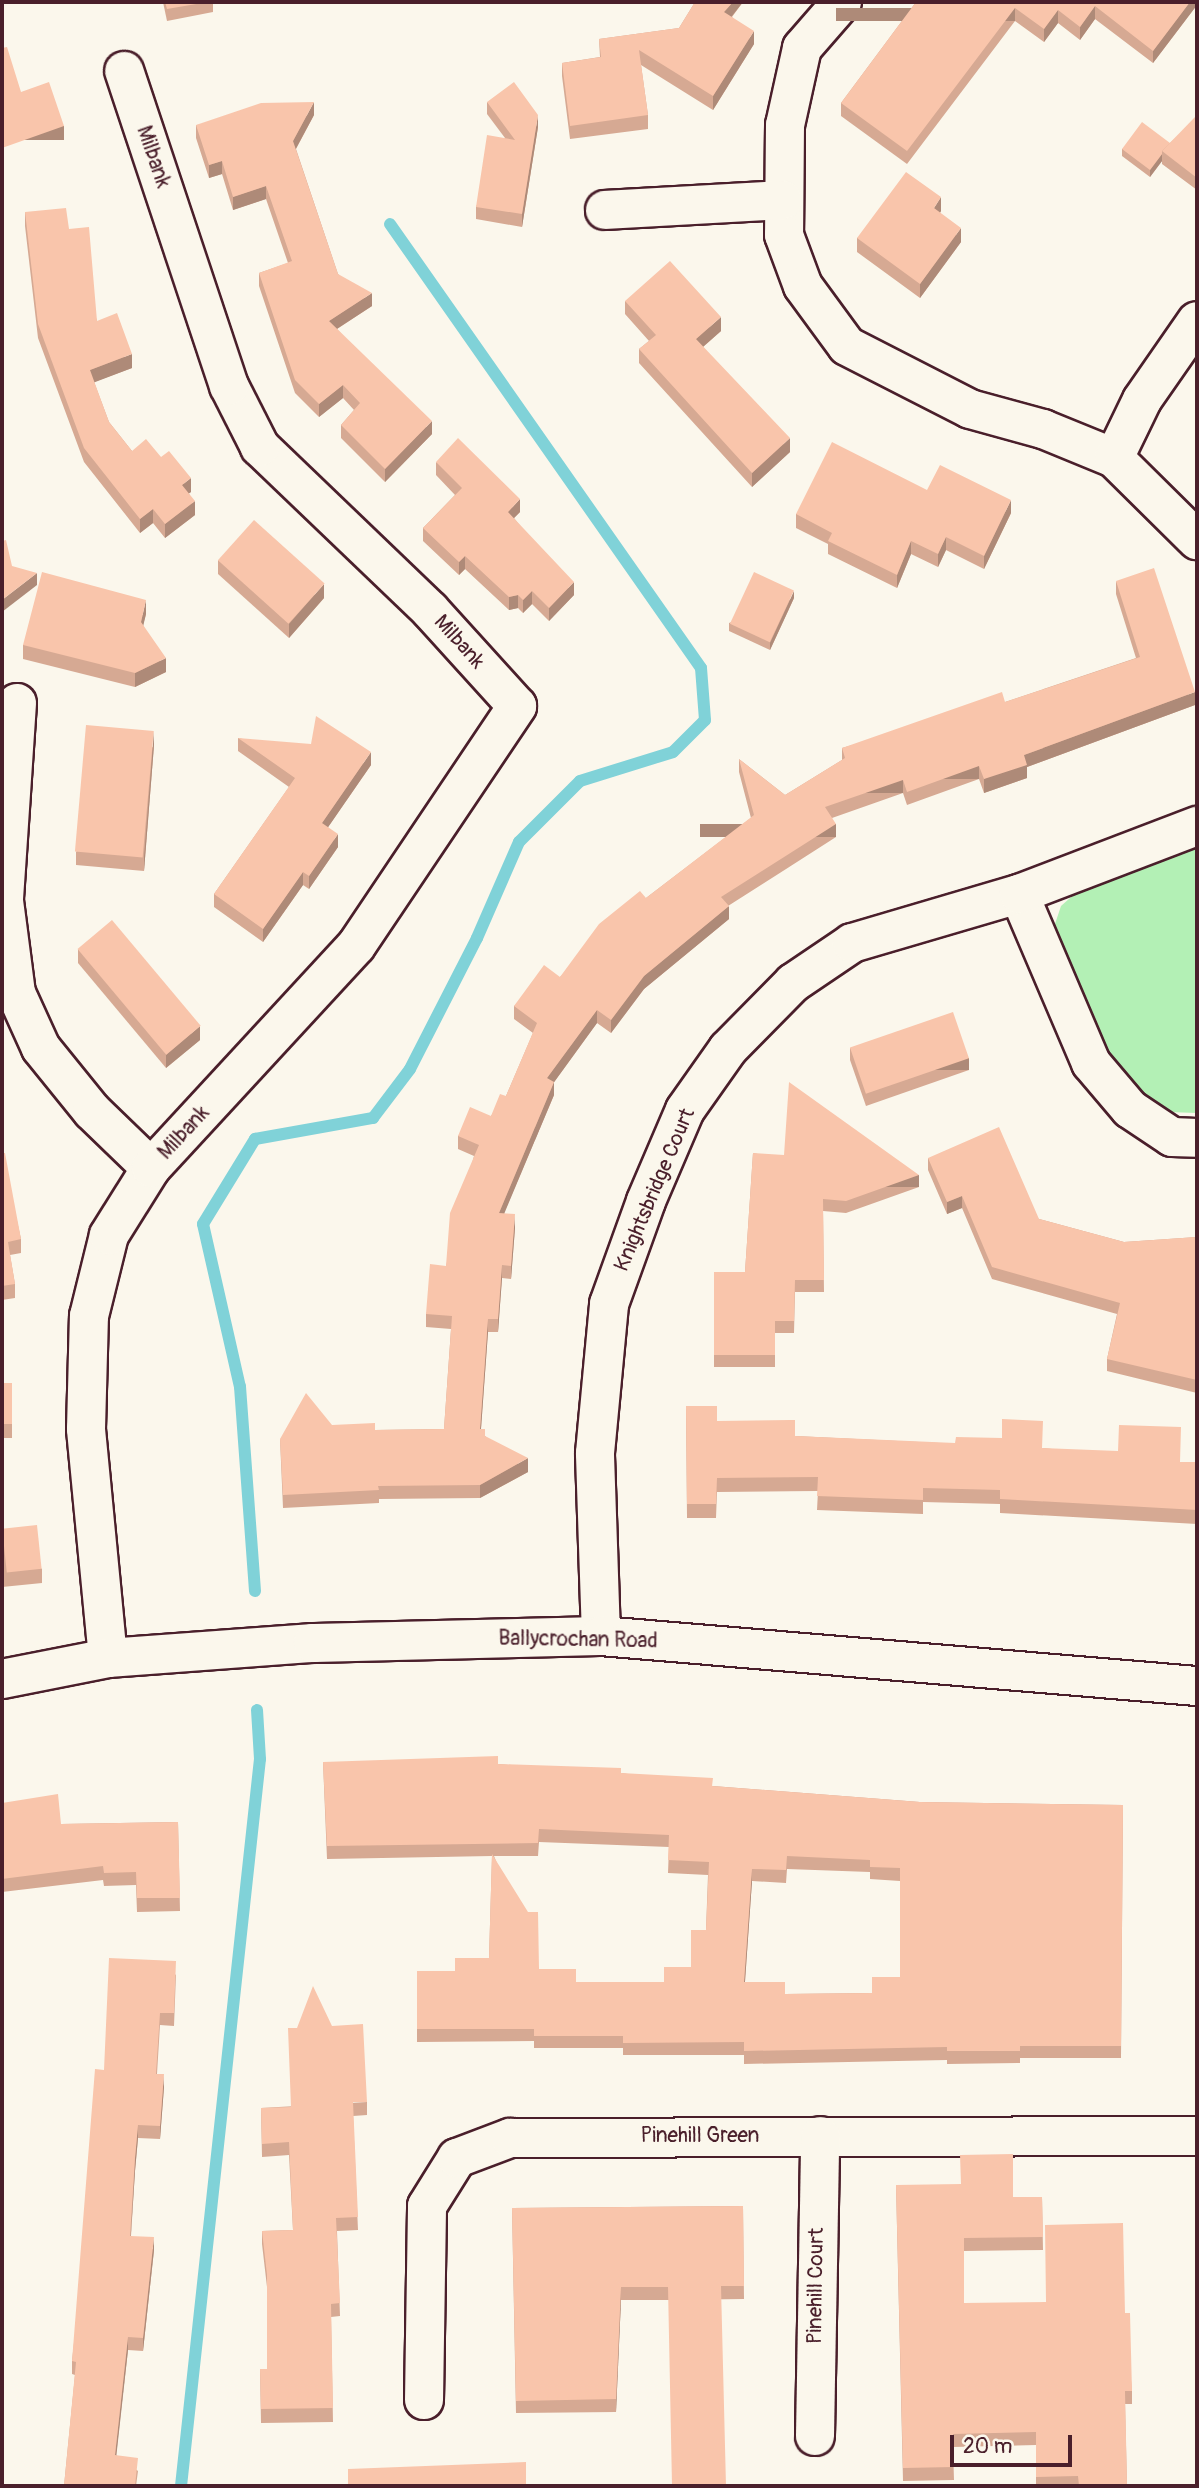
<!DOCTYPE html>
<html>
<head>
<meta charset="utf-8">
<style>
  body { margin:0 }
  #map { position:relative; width:1199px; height:2488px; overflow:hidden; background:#fbf7ec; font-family:Pangolin,sans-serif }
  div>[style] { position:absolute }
  .green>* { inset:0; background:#b3f0b5 }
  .stream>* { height:12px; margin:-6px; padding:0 6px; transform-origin:6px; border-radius:6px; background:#80d2d8 }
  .roads { filter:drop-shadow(2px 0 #4a1f2b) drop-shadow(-2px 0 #4a1f2b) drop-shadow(0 2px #4a1f2b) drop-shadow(0 -2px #4a1f2b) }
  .minor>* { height:38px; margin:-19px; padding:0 19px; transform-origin:19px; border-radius:19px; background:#fbf7ec }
  .tertiary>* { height:38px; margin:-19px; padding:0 19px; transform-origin:19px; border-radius:19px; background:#fbf7ec }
  .wall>* { inset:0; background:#d6a993; transform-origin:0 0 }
  .shaded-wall>* { inset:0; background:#ae8a78; transform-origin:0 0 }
  .building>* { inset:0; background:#f9c5ab; transform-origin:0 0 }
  span { translate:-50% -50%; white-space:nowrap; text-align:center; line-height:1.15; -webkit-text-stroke:6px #fbf7ec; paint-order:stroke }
  .street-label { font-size:21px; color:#4a1f2b }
  .frame { position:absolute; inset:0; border:4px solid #4a1f2b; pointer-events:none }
  .scale { position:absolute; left:950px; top:2435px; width:122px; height:32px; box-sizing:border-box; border:4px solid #4a1f2b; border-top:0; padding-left:9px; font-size:21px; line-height:24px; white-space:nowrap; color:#4a1f2b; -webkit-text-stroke:5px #fbf7ec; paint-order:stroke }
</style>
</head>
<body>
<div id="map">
  <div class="green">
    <i style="clip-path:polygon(1197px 840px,1197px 1113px,1168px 1112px,1143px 1097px,1104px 1062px,1054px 927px,1061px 906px,1096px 875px)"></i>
  </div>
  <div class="stream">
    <i style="left:255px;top:1591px;width:205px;rotate:-94.2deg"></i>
    <i style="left:240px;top:1387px;width:167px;rotate:-102.8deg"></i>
    <i style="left:203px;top:1224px;width:100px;rotate:-58.5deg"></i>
    <i style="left:255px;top:1139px;width:120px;rotate:-10.1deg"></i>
    <i style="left:373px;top:1118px;width:61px;rotate:-52.9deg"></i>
    <i style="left:410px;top:1069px;width:147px;rotate:-62.9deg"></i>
    <i style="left:477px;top:938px;width:105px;rotate:-66.4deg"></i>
    <i style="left:519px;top:842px;width:86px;rotate:-45deg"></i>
    <i style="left:580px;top:781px;width:97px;rotate:-17.3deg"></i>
    <i style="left:673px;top:752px;width:45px;rotate:-45deg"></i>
    <i style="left:705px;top:720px;width:52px;rotate:-94.4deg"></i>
    <i style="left:701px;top:668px;width:542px;rotate:-125.01deg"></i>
    <i style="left:181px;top:2486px;width:731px;rotate:-83.8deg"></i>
    <i style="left:260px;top:1759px;width:49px;rotate:-93.5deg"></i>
  </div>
  <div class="roads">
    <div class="minor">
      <i style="left:842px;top:2px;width:61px;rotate:131deg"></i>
      <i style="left:802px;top:48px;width:79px;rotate:102.4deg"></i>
      <i style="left:785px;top:125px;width:110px;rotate:90.5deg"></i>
      <i style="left:784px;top:235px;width:54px;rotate:69.6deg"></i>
      <i style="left:803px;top:286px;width:74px;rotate:53.7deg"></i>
      <i style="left:847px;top:346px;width:138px;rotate:27.1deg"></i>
      <i style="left:970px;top:409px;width:76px;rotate:15.3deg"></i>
      <i style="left:1043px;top:429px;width:77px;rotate:22.2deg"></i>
      <i style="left:1114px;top:458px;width:117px;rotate:44.7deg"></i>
      <i style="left:605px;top:210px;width:178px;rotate:-3.2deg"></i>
      <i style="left:1114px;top:458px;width:64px;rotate:-64.2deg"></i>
      <i style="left:1142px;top:400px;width:96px;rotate:-55.2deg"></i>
      <i style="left:17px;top:703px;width:198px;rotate:93.8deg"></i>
      <i style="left:4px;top:901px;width:93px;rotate:82.6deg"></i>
      <i style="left:16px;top:993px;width:60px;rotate:65.6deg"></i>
      <i style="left:41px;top:1048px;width:81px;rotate:51deg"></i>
      <i style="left:92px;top:1111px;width:82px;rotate:44deg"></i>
      <i style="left:1019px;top:894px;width:184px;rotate:66.9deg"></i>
      <i style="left:1091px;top:1063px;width:60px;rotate:49.7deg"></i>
      <i style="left:1130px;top:1109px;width:50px;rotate:33.7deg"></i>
      <i style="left:1172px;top:1137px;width:25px;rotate:2deg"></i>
      <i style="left:601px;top:1636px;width:183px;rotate:-91.9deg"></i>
      <i style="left:595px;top:1453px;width:150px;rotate:-84.6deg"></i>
      <i style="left:609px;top:1304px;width:109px;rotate:-70.2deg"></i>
      <i style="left:646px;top:1201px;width:99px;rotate:-66.8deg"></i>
      <i style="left:685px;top:1110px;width:75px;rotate:-54.8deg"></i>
      <i style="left:728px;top:1049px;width:93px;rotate:-45.4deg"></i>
      <i style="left:793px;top:983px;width:71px;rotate:-34.1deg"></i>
      <i style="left:852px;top:943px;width:174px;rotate:-16.4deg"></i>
      <i style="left:1019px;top:894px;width:191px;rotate:-20.9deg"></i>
      <i style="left:108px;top:1658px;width:230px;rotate:-95.5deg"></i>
      <i style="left:86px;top:1429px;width:113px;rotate:-88.5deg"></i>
      <i style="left:89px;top:1316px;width:83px;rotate:-76.1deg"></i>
      <i style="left:109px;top:1235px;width:79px;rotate:-57.9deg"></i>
      <i style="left:151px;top:1168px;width:302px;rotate:-47.3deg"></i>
      <i style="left:356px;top:946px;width:289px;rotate:-56.1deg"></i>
      <i style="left:517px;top:706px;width:130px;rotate:-132.2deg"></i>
      <i style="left:430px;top:610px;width:236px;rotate:-136.2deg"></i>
      <i style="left:260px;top:447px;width:68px;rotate:-116.9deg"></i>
      <i style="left:229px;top:386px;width:332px;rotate:-108.4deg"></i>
      <i style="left:424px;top:2400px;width:194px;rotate:-89.1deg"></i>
      <i style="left:427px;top:2206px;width:57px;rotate:-58deg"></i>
      <i style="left:457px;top:2158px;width:57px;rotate:-20.7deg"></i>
      <i style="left:510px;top:2138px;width:687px;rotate:-0.17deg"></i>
      <i style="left:815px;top:2436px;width:300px;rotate:-89deg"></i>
    </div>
    <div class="tertiary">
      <i style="left:2px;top:1679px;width:108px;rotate:-11.2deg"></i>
      <i style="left:108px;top:1658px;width:206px;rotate:-4.2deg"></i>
      <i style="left:313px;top:1643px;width:288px;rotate:-1.4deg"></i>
      <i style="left:601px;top:1636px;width:598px;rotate:4.8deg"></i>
    </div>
  </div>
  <div class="wall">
    <i style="clip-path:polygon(163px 2px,213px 2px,213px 12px,167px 21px)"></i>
    <i style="clip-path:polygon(695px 2px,743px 2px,732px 17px,754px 44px,713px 110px,641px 65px,648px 115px,648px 129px,570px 139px,562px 76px,562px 63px,600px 57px,599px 39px,679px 28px)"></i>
    <i style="clip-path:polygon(916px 2px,1197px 2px,1197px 5px,1153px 63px,1095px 19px,1080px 40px,1058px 23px,1044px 42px,1015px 21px,907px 164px,841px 116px,841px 103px)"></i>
    <i style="clip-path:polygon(487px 102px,538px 127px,522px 227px,476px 219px,476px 207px,505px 138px,487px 114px)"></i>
    <i style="clip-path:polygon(314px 115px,296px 149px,338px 274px,372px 306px,337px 329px,432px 434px,385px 482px,341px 438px,341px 425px,354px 410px,343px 398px,319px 417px,295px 393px,259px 286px,259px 273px,288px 263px,266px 199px,233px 210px,222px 174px,209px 178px,196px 138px,196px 125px)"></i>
    <i style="clip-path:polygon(1197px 118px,1197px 190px,1162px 164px,1162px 161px,1150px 177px,1122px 156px,1122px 149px,1170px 143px)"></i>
    <i style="clip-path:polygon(941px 211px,940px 213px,961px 242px,920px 298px,857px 252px,857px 238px)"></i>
    <i style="clip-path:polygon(25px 212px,69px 229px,97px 321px,132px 368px,94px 382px,109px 422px,132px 451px,161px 457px,191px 492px,189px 493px,195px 515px,165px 538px,153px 523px,140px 533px,84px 462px,38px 338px,25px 226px)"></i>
    <i style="clip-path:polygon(625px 301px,721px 331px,703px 347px,790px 452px,752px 487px,639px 363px,639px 349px,649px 341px,625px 314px)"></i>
    <i style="clip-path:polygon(436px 462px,520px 512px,514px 518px,574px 595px,549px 621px,532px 604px,523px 613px,518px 608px,509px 610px,465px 569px,459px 575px,423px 541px,423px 528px,455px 495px,436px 475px)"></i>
    <i style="clip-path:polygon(927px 490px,1011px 513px,984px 569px,946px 550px,938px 567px,911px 554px,897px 588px,828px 554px,828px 544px,796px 528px,796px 514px)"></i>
    <i style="clip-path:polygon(218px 560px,324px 598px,289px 638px,218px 574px)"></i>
    <i style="clip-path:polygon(1116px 581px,1195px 705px,1027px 767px,1027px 778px,984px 793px,979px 779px,907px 805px,903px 793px,832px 818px,836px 837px,728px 906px,729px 919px,644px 989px,611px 1033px,597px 1023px,554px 1082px,554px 1095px,504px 1213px,515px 1228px,511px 1279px,502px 1278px,498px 1332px,488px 1332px,481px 1429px,485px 1436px,528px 1472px,480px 1498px,379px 1499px,379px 1503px,283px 1508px,280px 1439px,332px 1425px,375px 1430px,444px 1429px,451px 1329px,426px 1327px,426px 1314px,446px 1266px,474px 1156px,458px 1149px,458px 1136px,491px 1116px,506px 1096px,533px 1033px,514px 1019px,514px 1006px,560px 977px,646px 898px,751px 818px,739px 772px,739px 759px,785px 795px,842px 760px,842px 748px,1005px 702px,1136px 658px,1116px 594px)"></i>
    <i style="clip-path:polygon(794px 598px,770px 650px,729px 631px,729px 623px)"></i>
    <i style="clip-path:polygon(146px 614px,143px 625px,166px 672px,135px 687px,23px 659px,23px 645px)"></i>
    <i style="clip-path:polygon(238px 738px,371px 765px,328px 827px,338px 847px,309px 889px,303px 885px,263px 942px,214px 907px,214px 894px,289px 787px,238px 751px)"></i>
    <i style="clip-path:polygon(154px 745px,144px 871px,76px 865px,76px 852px)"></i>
    <i style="clip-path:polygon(78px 949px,200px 1040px,166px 1068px,78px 963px)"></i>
    <i style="clip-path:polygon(850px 1048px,969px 1070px,866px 1106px,850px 1060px)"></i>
    <i style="clip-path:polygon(2px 1153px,21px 1239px,21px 1253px,10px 1255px,15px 1284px,15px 1298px,2px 1300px)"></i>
    <i style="clip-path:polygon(753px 1153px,919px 1187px,846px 1213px,823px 1211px,824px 1292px,795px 1292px,794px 1333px,775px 1333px,775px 1367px,714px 1367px,714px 1272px,745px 1272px)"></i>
    <i style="clip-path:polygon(928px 1158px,1039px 1219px,1124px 1242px,1197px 1237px,1197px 1393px,1107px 1371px,1107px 1359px,1117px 1314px,992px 1279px,962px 1208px,947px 1214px,928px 1170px)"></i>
    <i style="left:2px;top:1383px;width:10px;height:55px"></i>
    <i style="clip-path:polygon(686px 1406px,717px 1421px,795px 1436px,1042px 1448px,1180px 1462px,1197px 1462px,1197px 1524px,1000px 1513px,1000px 1504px,923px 1502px,923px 1514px,817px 1510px,818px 1491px,717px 1492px,716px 1518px,687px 1518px)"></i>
    <i style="clip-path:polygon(2px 1529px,42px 1569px,42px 1583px,2px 1587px)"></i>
    <i style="clip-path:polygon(evenodd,323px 1762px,498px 1764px,621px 1773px,713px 1786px,920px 1802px,1123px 1805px,1121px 2058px,1020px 2058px,1020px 2063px,947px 2064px,947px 2060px,744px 2064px,744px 2055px,623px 2055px,623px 2048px,534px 2048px,534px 2041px,417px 2042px,417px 1971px,455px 1971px,489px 1958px,492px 1856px,327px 1859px,323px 1762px,539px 1842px,669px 1847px,668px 1873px,708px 1875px,706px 1930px,691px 1967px,664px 1982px,576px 1982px,539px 1969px,494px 1856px,538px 1856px,539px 1842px,323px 1762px,787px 1869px,870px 1872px,870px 1879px,900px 1881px,900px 1977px,872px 1993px,785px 1994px,745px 1982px,752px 1881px,786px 1883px,787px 1869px)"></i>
    <i style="clip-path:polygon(2px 1803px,61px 1824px,178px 1822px,180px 1911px,137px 1912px,136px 1885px,104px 1886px,103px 1880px,2px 1892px)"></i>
    <i style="clip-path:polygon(176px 1974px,174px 2026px,160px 2025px,157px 2074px,164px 2087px,160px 2139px,138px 2138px,135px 2171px,131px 2236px,154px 2250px,143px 2351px,128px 2350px,116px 2455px,138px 2471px,136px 2486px,64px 2486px,75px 2375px,72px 2374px,72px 2361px,104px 2070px)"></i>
    <i style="clip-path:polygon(367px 2102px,367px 2115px,353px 2116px,358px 2230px,337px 2231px,340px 2316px,331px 2317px,333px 2422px,261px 2423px,260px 2369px,267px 2369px,267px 2287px,262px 2244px,262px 2231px,293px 2230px,289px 2155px,262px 2157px,261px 2108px)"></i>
    <i style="clip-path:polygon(896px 2185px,1013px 2197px,1042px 2197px,1043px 2250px,964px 2251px,964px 2303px,1125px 2313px,1132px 2391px,1132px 2404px,1125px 2404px,1127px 2486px,1036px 2486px,1036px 2445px,953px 2447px,954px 2480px,903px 2481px)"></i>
    <i style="clip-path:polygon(743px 2206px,744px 2299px,668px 2300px,621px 2300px,616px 2412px,516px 2413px,512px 2208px)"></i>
  </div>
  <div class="shaded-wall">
    <i style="clip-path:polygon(733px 2px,743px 2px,724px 26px,724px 12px)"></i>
    <i style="clip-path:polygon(1190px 2px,1197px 2px,1197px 5px,1153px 63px,1153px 51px)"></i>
    <i style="clip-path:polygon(1095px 6px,1095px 19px,1080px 40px,1080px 27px)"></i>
    <i style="left:1015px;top:8px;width:13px;height:179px;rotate:90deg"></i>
    <i style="clip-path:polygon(1058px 10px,1058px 23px,1044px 42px,1044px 29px)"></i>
    <i style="clip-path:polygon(754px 31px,754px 44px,713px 110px,713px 96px)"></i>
    <i style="clip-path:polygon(314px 102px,314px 115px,293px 154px,293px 141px)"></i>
    <i style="clip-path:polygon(538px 115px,538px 127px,522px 227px,522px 214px)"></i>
    <i style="left:64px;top:126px;width:14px;height:66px;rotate:90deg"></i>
    <i style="clip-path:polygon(1162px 154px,1162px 161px,1150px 177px,1150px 170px)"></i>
    <i style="clip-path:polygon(222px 161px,222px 174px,209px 178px,209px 165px)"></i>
    <i style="clip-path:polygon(266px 186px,266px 199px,233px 210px,233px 197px)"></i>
    <i style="clip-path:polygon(941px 197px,941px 211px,934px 222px,934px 208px)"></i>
    <i style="clip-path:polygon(961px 228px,961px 242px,920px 298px,920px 284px)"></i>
    <i style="clip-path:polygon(372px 293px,372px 306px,329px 334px,329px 321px)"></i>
    <i style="clip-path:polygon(721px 317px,721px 331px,696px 353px,696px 339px)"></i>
    <i style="clip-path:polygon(132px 354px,132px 368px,90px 384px,90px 370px)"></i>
    <i style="clip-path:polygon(343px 385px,343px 398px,319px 417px,319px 404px)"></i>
    <i style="clip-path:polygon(432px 421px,432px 434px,385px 482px,385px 469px)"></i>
    <i style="clip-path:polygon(790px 438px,790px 452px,752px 487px,752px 473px)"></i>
    <i style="clip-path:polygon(191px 478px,191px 492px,182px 498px,182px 485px)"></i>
    <i style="clip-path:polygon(520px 499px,520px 512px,508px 524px,508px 512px)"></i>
    <i style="clip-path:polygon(1011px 500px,1011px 513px,984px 569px,984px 556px)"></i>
    <i style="clip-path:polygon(195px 501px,195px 515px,165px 538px,165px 524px)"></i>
    <i style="clip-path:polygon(153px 509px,153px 523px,140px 533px,140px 519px)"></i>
    <i style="clip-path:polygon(946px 537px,946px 550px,938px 567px,938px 554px)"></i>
    <i style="clip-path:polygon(911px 541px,911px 554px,897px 588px,897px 575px)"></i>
    <i style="clip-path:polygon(465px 556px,465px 569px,459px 575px,459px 562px)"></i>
    <i style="clip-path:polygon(37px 573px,37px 585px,2px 612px,2px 600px)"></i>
    <i style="clip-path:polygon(574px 582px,574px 595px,549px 621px,549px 608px)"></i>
    <i style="clip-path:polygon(324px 584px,324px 598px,289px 638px,289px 624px)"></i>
    <i style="clip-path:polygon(532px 591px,532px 604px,523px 613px,523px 600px)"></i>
    <i style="clip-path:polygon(794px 591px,794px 598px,770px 650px,770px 643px)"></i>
    <i style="clip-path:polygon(518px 595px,518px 608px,509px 610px,509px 597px)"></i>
    <i style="clip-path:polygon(146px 600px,146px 614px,141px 635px,141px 622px)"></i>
    <i style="clip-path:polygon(166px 658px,166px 672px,135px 687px,135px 673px)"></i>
    <i style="clip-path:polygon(1195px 692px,1195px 705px,1027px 767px,1027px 778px,984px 793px,984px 779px,1024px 755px)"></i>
    <i style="clip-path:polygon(154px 731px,154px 745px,144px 871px,144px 857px)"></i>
    <i style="clip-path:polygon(371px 752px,371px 765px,322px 836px,322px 823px)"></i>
    <i style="left:979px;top:766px;width:13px;height:77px;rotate:90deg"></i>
    <i style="left:903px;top:780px;width:13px;height:83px;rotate:90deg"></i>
    <i style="left:836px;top:824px;width:13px;height:136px;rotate:90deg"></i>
    <i style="clip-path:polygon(338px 834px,338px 847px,309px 889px,309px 876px)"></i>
    <i style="clip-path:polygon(303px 872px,303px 885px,263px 942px,263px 929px)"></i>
    <i style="clip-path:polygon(729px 906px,729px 919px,644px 989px,611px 1033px,611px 1020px,644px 976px)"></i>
    <i style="clip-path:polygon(597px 1010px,597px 1023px,547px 1092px,547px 1078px)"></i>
    <i style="clip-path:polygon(200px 1026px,200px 1040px,166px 1068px,166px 1055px)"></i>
    <i style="left:969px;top:1058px;width:12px;height:109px;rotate:90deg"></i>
    <i style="clip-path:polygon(554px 1082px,554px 1095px,499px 1226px,499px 1213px)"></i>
    <i style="left:919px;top:1175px;width:12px;height:77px;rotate:90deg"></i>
    <i style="clip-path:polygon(962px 1196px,962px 1208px,947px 1214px,947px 1202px)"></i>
    <i style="clip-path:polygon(515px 1214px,515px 1228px,511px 1279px,511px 1266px)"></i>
    <i style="clip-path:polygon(502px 1265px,502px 1278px,498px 1332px,498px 1319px)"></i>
    <i style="clip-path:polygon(488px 1319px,488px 1332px,480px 1442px,480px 1429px)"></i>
    <i style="clip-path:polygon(528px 1458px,528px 1472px,480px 1498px,480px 1485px)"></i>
    <i style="clip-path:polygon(752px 1869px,752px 1881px,744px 1995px,744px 1982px)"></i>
    <i style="clip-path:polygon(164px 2074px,164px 2087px,160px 2139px,160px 2126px)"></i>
    <i style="clip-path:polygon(138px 2125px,138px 2138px,135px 2171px,130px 2248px,135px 2158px)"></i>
    <i style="clip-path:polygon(154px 2237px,154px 2250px,143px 2351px,143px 2338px)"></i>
    <i style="clip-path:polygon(621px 2287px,621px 2300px,616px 2412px,616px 2399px)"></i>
    <i style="clip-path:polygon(128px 2337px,128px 2350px,115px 2468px,115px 2455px)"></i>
  </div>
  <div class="building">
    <i style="clip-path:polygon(165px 2px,208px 2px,167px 9px)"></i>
    <i style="clip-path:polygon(695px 2px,733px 2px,724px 12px,754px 31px,713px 96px,639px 50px,648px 115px,570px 126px,562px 63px,601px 57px,599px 39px,679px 28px)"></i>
    <i style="clip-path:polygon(916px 2px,1190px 2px,1153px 51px,1095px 6px,1080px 27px,1058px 10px,1044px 29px,1015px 8px,907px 151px,841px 103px)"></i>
    <i style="clip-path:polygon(7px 47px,21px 92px,49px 82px,64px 126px,2px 148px,2px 48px)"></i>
    <i style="clip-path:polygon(514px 82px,538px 115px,522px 214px,476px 207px,487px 135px,515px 140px,487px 102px)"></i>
    <i style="clip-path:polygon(314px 102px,293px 141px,338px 274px,372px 293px,329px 321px,432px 421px,385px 469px,341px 425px,360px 403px,343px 385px,319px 404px,295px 380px,259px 273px,292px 261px,266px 186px,233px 197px,222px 161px,209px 165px,196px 125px,261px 103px)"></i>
    <i style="clip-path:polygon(1195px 117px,1197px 118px,1197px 178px,1162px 151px)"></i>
    <i style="clip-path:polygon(1142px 122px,1170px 143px,1162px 151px,1162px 154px,1150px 170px,1122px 149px)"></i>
    <i style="clip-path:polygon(906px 172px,941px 197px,934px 208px,961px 228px,920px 284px,857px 238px)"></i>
    <i style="clip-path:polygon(66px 208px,69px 229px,89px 227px,97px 321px,117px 313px,132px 354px,90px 370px,109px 422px,132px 451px,146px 439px,161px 457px,169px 451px,191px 478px,182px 485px,195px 501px,165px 524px,153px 509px,140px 519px,84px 448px,38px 324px,25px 212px)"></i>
    <i style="clip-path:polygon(670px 261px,721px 317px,696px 339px,790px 438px,752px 473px,639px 349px,656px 335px,625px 301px)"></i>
    <i style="clip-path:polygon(458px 438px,520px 499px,508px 512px,574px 582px,549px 608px,532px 591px,523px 600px,518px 595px,509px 597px,465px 556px,459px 562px,423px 528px,462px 488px,436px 462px)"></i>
    <i style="clip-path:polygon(832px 442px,927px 490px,940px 465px,1011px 500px,984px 556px,946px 537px,938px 554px,911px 541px,897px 575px,828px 541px,832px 533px,796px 514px)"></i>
    <i style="left:254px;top:520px;width:95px;height:54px;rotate:42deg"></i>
    <i style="clip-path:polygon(6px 540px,12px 566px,37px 573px,2px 600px,2px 541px)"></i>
    <i style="clip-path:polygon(1154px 568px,1195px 692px,1024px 755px,1027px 765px,984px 779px,979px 766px,907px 792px,903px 780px,825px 807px,836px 824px,721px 897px,729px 906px,644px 976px,611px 1020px,597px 1010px,547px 1078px,554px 1082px,499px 1213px,515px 1214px,511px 1266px,502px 1265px,498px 1319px,488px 1319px,480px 1429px,485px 1429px,485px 1436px,528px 1458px,480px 1485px,378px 1486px,379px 1490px,283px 1495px,280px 1439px,306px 1393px,332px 1425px,375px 1423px,375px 1430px,444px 1429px,452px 1316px,426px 1314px,430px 1264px,446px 1266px,450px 1213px,479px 1145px,458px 1136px,470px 1107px,491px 1116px,500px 1094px,506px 1096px,537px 1023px,514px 1006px,544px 965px,560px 977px,599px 924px,640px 891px,646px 898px,754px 815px,739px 759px,785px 795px,845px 758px,842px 748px,1002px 692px,1005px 702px,1140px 657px,1116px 581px)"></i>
    <i style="clip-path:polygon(42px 572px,146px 600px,141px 622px,166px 658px,135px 673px,23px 645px)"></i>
    <i style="left:754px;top:572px;width:44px;height:57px;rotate:25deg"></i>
    <i style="clip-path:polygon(316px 716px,371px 752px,322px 823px,338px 834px,309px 876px,303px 872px,263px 929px,214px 894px,295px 778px,238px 738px,311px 744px)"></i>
    <i style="left:86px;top:725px;width:68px;height:127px;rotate:5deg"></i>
    <i style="left:112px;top:920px;width:138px;height:45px;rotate:50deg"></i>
    <i style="left:953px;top:1012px;width:49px;height:109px;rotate:71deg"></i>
    <i style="clip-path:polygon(789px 1082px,919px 1175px,846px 1201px,823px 1199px,824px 1280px,795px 1280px,794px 1321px,775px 1321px,775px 1355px,714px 1355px,714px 1272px,745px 1272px,753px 1153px,784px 1155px)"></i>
    <i style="clip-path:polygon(999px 1127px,1039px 1219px,1124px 1242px,1197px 1237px,1197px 1380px,1107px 1359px,1120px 1303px,992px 1267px,962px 1196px,947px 1202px,928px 1158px)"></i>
    <i style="clip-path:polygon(2px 1153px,5px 1153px,21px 1239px,8px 1242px,15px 1284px,2px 1286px)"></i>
    <i style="left:2px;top:1383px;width:10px;height:41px"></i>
    <i style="clip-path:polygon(686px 1406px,717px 1406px,717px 1421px,795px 1420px,795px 1436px,955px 1443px,956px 1437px,1002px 1438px,1002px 1419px,1043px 1421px,1042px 1448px,1118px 1451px,1119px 1425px,1181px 1427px,1180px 1462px,1197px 1462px,1197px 1510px,1000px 1499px,1000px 1490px,923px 1488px,923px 1500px,817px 1496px,818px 1477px,717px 1478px,716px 1504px,687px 1504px)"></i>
    <i style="left:37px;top:1525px;width:44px;height:35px;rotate:84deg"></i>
    <i style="clip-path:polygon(evenodd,498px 1756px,498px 1764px,621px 1768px,621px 1773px,713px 1778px,712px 1786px,920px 1802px,1123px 1805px,1121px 2046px,1020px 2046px,1020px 2051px,947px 2051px,947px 2047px,744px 2051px,744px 2042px,623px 2043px,623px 2036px,534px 2036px,534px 2029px,417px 2029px,417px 1971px,455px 1971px,455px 1958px,489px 1958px,492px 1854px,528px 1912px,538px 1912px,539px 1969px,576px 1969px,576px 1982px,664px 1982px,664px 1967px,691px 1967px,691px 1930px,706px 1930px,709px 1862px,668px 1860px,669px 1835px,539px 1829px,538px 1843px,327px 1846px,323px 1762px,498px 1756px,787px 1856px,870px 1860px,870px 1867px,900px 1868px,900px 1977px,872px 1977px,872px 1993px,785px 1994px,785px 1982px,744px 1982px,752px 1869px,786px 1870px,787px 1856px)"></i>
    <i style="clip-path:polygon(58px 1794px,61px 1824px,178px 1822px,180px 1898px,137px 1898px,136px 1872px,104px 1873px,103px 1866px,2px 1879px,2px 1803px)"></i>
    <i style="clip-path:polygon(109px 1958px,176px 1961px,174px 2013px,160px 2013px,156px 2074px,164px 2074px,160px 2126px,138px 2125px,135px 2158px,130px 2236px,154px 2237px,143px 2338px,128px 2337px,115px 2455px,138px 2458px,135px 2486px,64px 2486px,76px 2362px,72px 2361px,95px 2069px,104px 2070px)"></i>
    <i style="clip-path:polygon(313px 1986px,332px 2026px,363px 2024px,367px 2102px,353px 2102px,358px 2217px,336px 2218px,340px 2303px,331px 2304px,333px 2408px,261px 2409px,260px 2369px,267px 2369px,267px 2275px,262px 2231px,293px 2230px,289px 2142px,262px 2144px,261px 2108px,291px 2107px,288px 2028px,297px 2028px)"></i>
    <i style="clip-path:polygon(1013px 2154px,1013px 2197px,1042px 2197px,1043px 2237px,964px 2238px,964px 2303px,1046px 2302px,1045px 2225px,1123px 2223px,1125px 2313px,1130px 2313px,1132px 2391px,1125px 2391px,1127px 2486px,1079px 2486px,1078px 2476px,1036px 2477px,1036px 2432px,953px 2434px,954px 2467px,903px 2468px,896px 2185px,961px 2184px,960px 2155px)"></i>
    <i style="clip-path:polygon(743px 2206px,744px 2286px,721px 2286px,726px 2486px,672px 2486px,668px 2287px,621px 2287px,616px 2399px,516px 2401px,512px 2208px)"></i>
    <i style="clip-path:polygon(526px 2462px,526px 2486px,348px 2486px,348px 2469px)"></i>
  </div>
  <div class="street-label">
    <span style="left:153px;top:157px;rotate:71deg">Milbank</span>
    <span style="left:459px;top:642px;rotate:48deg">Milbank</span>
    <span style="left:184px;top:1133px;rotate:-47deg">Milbank</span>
    <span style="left:655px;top:1190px;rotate:-67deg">Knightsbridge Court</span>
    <span style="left:578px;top:1640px;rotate:1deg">Ballycrochan Road</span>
    <span style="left:700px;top:2136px">Pinehill Green</span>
    <span style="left:816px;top:2286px;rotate:-89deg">Pinehill Court</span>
  </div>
  <div class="frame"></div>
  <div class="scale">20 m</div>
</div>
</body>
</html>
